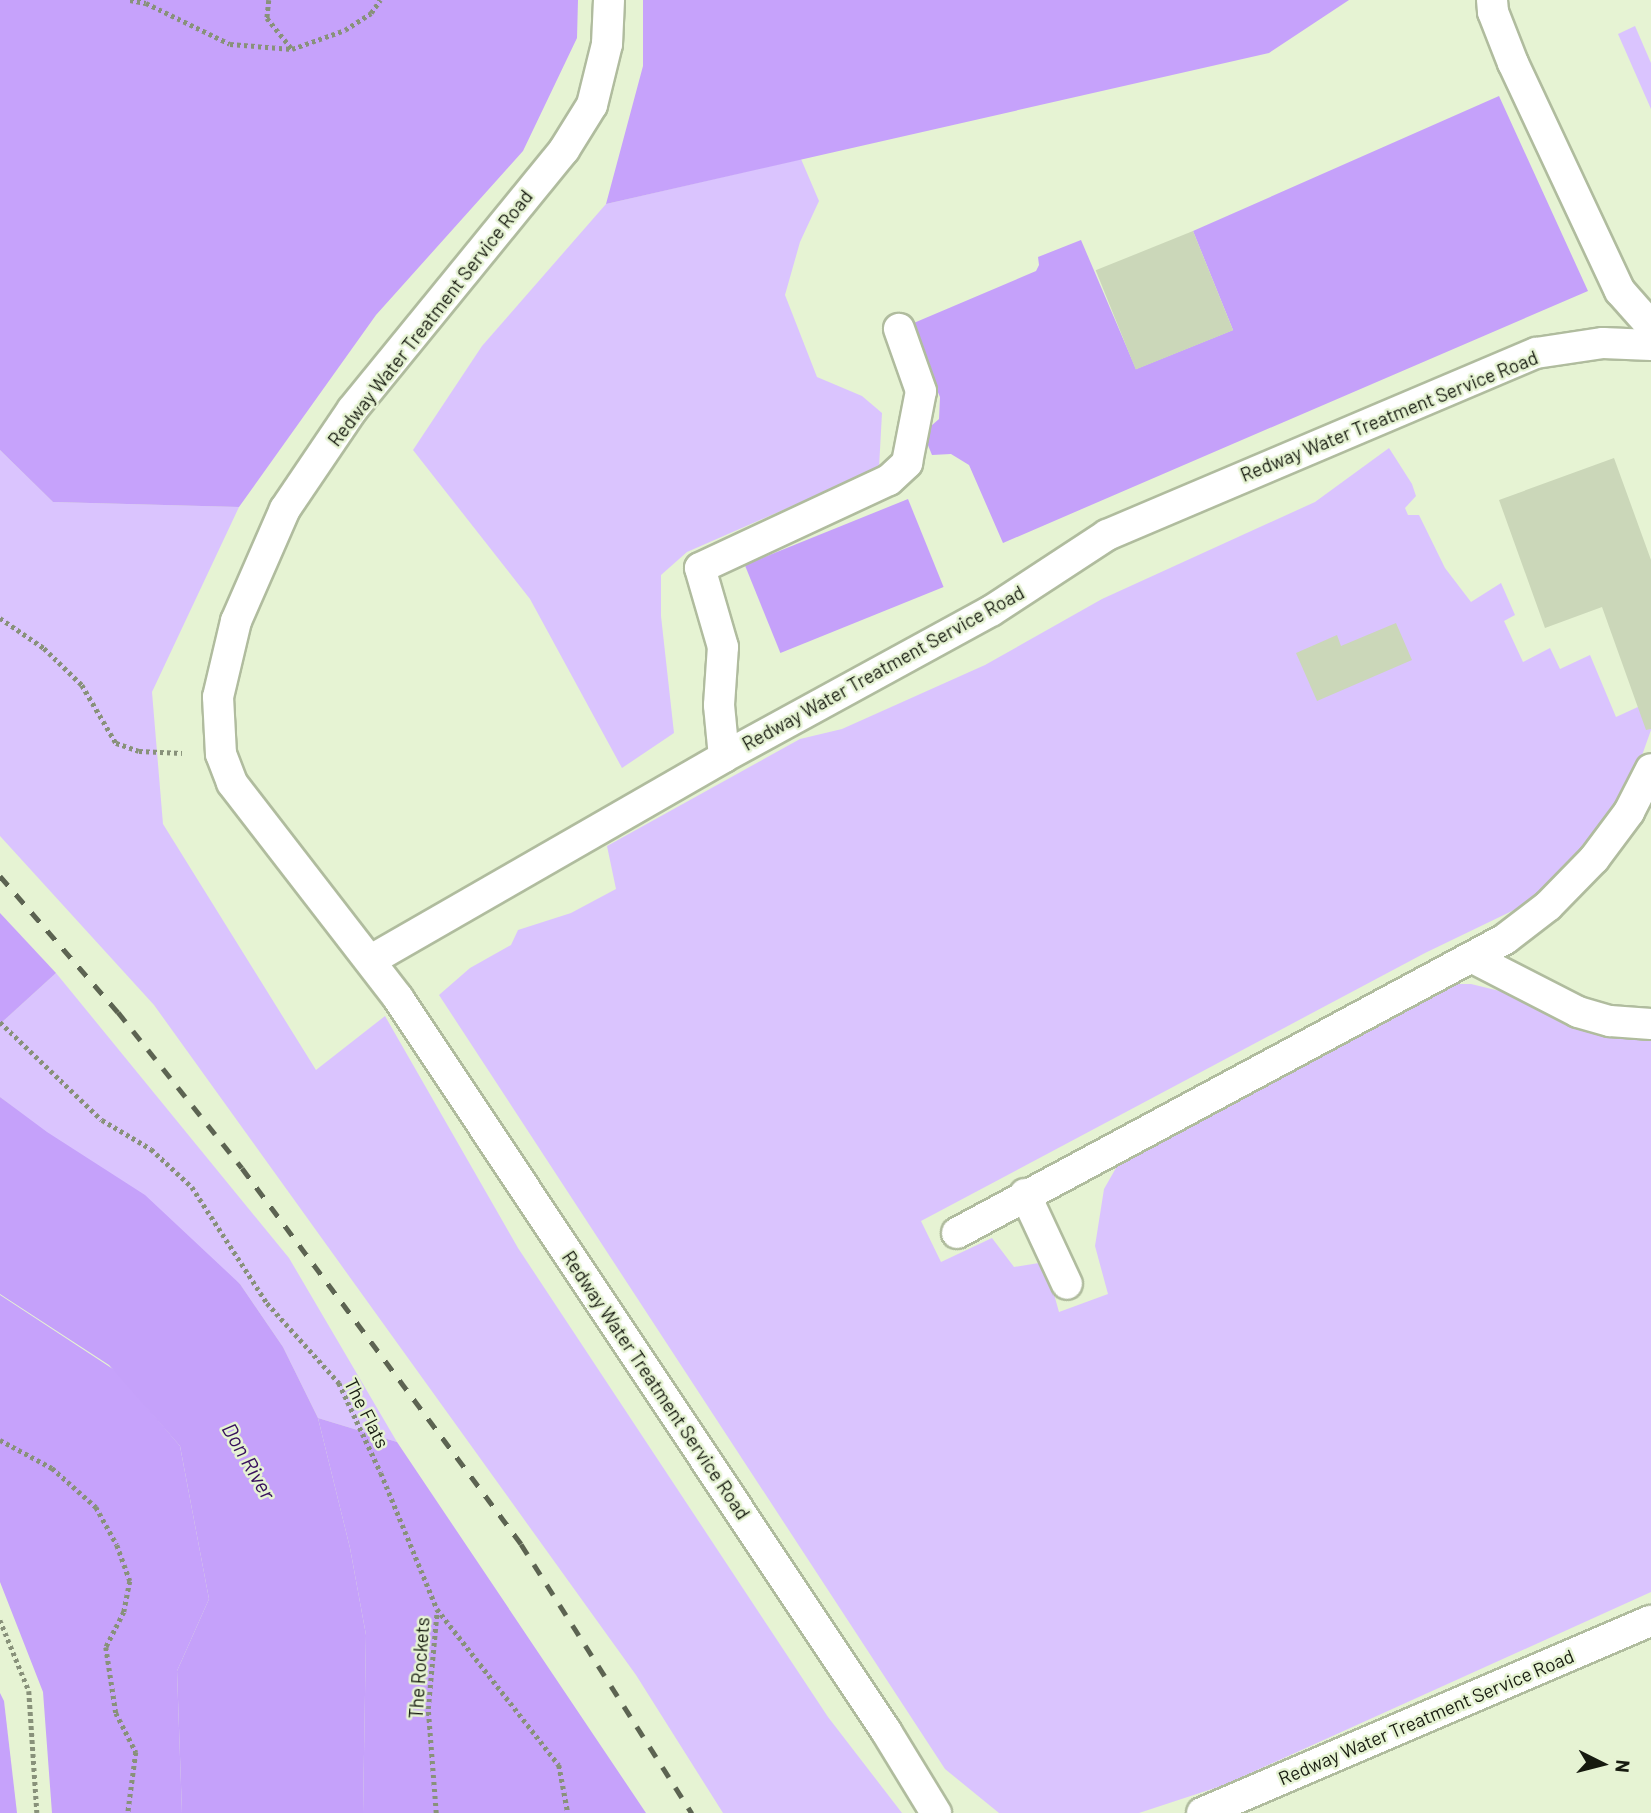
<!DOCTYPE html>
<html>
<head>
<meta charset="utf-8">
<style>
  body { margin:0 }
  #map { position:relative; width:1651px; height:1813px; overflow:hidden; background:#e6f3d3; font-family:Barlow,sans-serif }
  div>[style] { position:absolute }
  .green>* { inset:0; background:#dac4fe }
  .forest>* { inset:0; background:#c6a2fb }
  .water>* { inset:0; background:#c5a1fa; transform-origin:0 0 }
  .building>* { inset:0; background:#cbd7b9; transform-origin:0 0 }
  .path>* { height:4.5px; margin-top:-2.25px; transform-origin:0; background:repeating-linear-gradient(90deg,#88917a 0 3.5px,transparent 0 7px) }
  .roads { filter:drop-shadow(2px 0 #b0bc9e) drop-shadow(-2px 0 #b0bc9e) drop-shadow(0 2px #b0bc9e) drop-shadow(0 -2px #b0bc9e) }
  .lane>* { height:30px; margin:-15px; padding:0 15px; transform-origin:15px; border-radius:15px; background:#fff }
  .rail>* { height:5px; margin-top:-2.5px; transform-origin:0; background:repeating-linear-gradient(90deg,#5c6351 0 12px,transparent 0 24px) }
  span { translate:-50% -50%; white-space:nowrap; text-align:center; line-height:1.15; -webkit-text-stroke:5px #e6f3d3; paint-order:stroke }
  .street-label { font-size:19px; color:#171b10 }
  .water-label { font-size:21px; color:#360e5c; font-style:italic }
  .north { position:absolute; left:1567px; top:1729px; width:70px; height:70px; -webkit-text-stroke:5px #e6f3d3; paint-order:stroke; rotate:96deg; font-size:19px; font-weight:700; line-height:28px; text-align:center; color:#171b10 }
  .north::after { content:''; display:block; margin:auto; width:24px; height:32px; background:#171b10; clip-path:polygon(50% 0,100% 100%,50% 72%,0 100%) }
</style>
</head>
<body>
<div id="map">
  <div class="green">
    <i style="clip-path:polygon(1635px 26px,1651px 63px,1651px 109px,1618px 34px)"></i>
    <i style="clip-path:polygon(801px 159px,819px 201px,800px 242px,785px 295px,817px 377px,862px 396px,882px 413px,879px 468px,687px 552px,661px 575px,661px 616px,674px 733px,622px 768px,530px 599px,413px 450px,482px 346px,606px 204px)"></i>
    <i style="clip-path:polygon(1389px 448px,1412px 484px,1416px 496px,1405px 508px,1408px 515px,1419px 515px,1445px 568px,1471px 602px,1501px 583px,1515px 615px,1504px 621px,1523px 662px,1550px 648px,1560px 669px,1590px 655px,1616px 717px,1651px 701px,1651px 730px,1640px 761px,1602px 831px,1533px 901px,1425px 953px,921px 1221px,941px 1262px,992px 1238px,1014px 1267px,1045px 1262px,1059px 1312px,1108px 1294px,1095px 1246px,1104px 1189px,1124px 1154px,1442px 984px,1471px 984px,1508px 993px,1577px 1020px,1651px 1040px,1651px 1592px,1224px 1785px,1139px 1813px,999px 1813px,945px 1769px,439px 995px,470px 968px,511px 945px,518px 930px,571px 913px,616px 889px,607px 846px,800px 739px,842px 729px,985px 665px,1102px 599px,1315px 502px)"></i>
    <i style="clip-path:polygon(0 450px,53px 502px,239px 507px,152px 692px,163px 824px,316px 1070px,385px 1016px,518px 1248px,828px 1717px,902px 1813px,723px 1813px,636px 1675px,154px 1005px,0 836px)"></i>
    <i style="clip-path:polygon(56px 973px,289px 1258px,397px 1442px,318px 1418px,283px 1347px,240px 1284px,0 1097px,0 1024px)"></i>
  </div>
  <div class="forest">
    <i style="clip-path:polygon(0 0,578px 0,577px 38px,523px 151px,376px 315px,239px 507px,53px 502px,0 450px)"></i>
    <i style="clip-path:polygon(643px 0,1349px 0,1269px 53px,606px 204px,643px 66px)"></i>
    <i style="clip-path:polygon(0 913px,56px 973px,0 1024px)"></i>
    <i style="clip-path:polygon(0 1295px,116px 1371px,180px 1446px,209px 1599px,177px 1671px,182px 1813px,52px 1813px,43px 1692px,0 1582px)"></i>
    <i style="clip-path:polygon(318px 1418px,397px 1442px,646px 1813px,363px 1813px,366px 1635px,350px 1548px)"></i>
    <i style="clip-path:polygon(0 1693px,4px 1701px,17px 1813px,0 1813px)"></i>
  </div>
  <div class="water">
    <i style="clip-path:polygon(1499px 96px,1588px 291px,1003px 543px,969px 465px,951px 454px,932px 455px,923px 433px,939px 419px,940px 397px,909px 325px,1036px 271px,1039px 265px,1038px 257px,1081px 240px,1136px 369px,1233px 330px,1193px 231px)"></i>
    <i style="left:908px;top:499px;width:95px;height:176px;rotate:68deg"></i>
    <i style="clip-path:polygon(0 1097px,47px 1132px,145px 1195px,240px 1284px,283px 1347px,318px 1418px,350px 1548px,366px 1635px,363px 1813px,182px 1813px,177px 1671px,209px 1599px,180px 1446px,109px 1365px,0 1294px)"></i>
  </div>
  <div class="building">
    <i style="left:1193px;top:231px;width:107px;height:105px;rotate:68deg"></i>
    <i style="clip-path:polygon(1614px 458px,1651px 560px,1651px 729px,1646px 730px,1602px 607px,1545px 628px,1499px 500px)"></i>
    <i style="clip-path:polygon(1396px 623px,1412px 660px,1317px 701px,1296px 653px,1337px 635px,1341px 646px)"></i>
  </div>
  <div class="path">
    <i style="left:130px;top:0;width:16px;rotate:11deg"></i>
    <i style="left:146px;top:3px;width:93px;rotate:26deg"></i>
    <i style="left:230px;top:44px;width:62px;rotate:4.6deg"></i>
    <i style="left:269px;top:0;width:18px;rotate:96deg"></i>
    <i style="left:267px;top:18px;width:40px;rotate:51deg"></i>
    <i style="left:292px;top:49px;width:56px;rotate:-19.7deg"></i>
    <i style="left:345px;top:30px;width:31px;rotate:-33deg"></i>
    <i style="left:371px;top:13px;width:16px;rotate:-55deg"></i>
    <i style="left:0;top:618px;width:53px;rotate:34.3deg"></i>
    <i style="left:44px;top:648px;width:53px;rotate:44.2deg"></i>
    <i style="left:82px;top:685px;width:67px;rotate:59.6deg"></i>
    <i style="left:116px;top:743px;width:24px;rotate:19deg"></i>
    <i style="left:139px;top:751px;width:43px;rotate:2.7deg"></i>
    <i style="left:0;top:1022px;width:141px;rotate:43.9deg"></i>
    <i style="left:102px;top:1120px;width:57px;rotate:30.6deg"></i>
    <i style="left:151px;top:1149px;width:56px;rotate:42.8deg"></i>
    <i style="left:192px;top:1187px;width:138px;rotate:57.1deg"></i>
    <i style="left:267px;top:1303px;width:108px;rotate:48deg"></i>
    <i style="left:339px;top:1383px;width:99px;rotate:65deg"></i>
    <i style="left:381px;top:1473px;width:147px;rotate:67.6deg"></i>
    <i style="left:437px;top:1609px;width:198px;rotate:52deg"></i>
    <i style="left:559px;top:1765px;width:49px;rotate:79.4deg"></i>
    <i style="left:0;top:1440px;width:59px;rotate:28.3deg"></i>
    <i style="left:52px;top:1468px;width:59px;rotate:41.6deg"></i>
    <i style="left:96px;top:1507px;width:43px;rotate:61.1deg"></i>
    <i style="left:117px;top:1545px;width:38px;rotate:70deg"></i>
    <i style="left:130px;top:1581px;width:32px;rotate:101deg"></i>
    <i style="left:124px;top:1612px;width:39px;rotate:117deg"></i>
    <i style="left:106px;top:1647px;width:67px;rotate:81.4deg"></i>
    <i style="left:116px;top:1713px;width:44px;rotate:62.9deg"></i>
    <i style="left:136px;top:1752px;width:62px;rotate:97.5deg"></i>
    <i style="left:0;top:1620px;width:77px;rotate:67.8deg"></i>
    <i style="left:29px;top:1691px;width:122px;rotate:86.2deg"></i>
    <i style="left:436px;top:1813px;width:104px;rotate:-94.4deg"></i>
    <i style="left:428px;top:1709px;width:99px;rotate:-84.8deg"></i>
  </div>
  <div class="roads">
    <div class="lane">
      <i style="left:609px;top:0;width:44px;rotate:92.6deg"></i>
      <i style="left:607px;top:44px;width:63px;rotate:103.8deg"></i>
      <i style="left:592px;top:105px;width:53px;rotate:121.9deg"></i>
      <i style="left:564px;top:150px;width:335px;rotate:129.2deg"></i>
      <i style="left:352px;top:410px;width:120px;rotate:124.1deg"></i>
      <i style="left:285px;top:509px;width:122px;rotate:113.6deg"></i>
      <i style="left:236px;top:621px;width:78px;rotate:103.3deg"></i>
      <i style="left:218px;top:697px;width:57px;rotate:87deg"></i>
      <i style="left:221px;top:754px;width:31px;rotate:69deg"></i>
      <i style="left:232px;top:783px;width:272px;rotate:52.3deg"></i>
      <i style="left:398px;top:998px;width:881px;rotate:56.35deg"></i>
      <i style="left:886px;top:1731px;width:96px;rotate:58.6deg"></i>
      <i style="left:1492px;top:0;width:12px;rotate:85deg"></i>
      <i style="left:1493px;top:12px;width:55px;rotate:68.6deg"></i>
      <i style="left:1513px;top:63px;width:252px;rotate:64.9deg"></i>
      <i style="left:1620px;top:291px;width:47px;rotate:48.5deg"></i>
      <i style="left:724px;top:757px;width:52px;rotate:-95.5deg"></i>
      <i style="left:719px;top:705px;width:58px;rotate:-86.1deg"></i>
      <i style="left:723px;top:647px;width:82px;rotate:-106.2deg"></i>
      <i style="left:700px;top:568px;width:208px;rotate:-25deg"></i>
      <i style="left:889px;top:480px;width:25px;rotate:-43deg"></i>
      <i style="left:907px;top:463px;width:73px;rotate:-79deg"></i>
      <i style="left:921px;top:391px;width:66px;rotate:-109.5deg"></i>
      <i style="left:1473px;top:958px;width:118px;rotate:27.2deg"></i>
      <i style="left:1578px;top:1012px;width:33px;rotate:16deg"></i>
      <i style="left:1610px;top:1021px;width:41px;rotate:4.2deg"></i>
      <i style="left:371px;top:960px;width:407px;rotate:-29.9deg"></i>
      <i style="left:724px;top:757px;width:304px;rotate:-28.7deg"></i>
      <i style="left:991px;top:611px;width:139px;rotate:-33.2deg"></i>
      <i style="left:1107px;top:535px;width:466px;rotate:-23deg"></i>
      <i style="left:1536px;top:353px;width:68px;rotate:-8.5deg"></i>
      <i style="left:1603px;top:343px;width:48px;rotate:2.4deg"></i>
      <i style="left:1025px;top:1194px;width:99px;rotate:65deg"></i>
      <i style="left:957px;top:1233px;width:622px;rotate:-28.21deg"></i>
      <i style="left:1505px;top:939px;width:54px;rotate:-37.5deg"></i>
      <i style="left:1548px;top:906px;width:66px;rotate:-45.6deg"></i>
      <i style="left:1594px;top:859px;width:59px;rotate:-53.3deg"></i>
      <i style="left:1629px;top:812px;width:48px;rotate:-62.9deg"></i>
      <i style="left:1202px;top:1813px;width:488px;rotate:-23.2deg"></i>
    </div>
  </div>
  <div class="rail">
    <i style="left:0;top:876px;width:180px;rotate:49.1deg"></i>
    <i style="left:118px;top:1012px;width:199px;rotate:51.5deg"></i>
    <i style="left:242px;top:1168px;width:468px;rotate:53.4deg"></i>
    <i style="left:521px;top:1544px;width:319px;rotate:57.6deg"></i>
  </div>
  <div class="street-label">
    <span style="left:430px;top:318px;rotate:-52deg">Redway Water Treatment Service Road</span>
    <span style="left:1389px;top:416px;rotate:-22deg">Redway Water Treatment Service Road</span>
    <span style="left:883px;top:668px;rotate:-29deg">Redway Water Treatment Service Road</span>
    <span style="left:656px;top:1385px;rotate:56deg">Redway Water Treatment Service Road</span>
    <span style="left:367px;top:1413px;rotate:63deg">The Flats</span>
    <span style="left:419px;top:1668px;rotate:-86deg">The Rockets</span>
    <span style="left:1426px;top:1717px;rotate:-23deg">Redway Water Treatment Service Road</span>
  </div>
  <div class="water-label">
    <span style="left:249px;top:1461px;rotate:60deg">Don River</span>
  </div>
  <div class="north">N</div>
</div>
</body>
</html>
